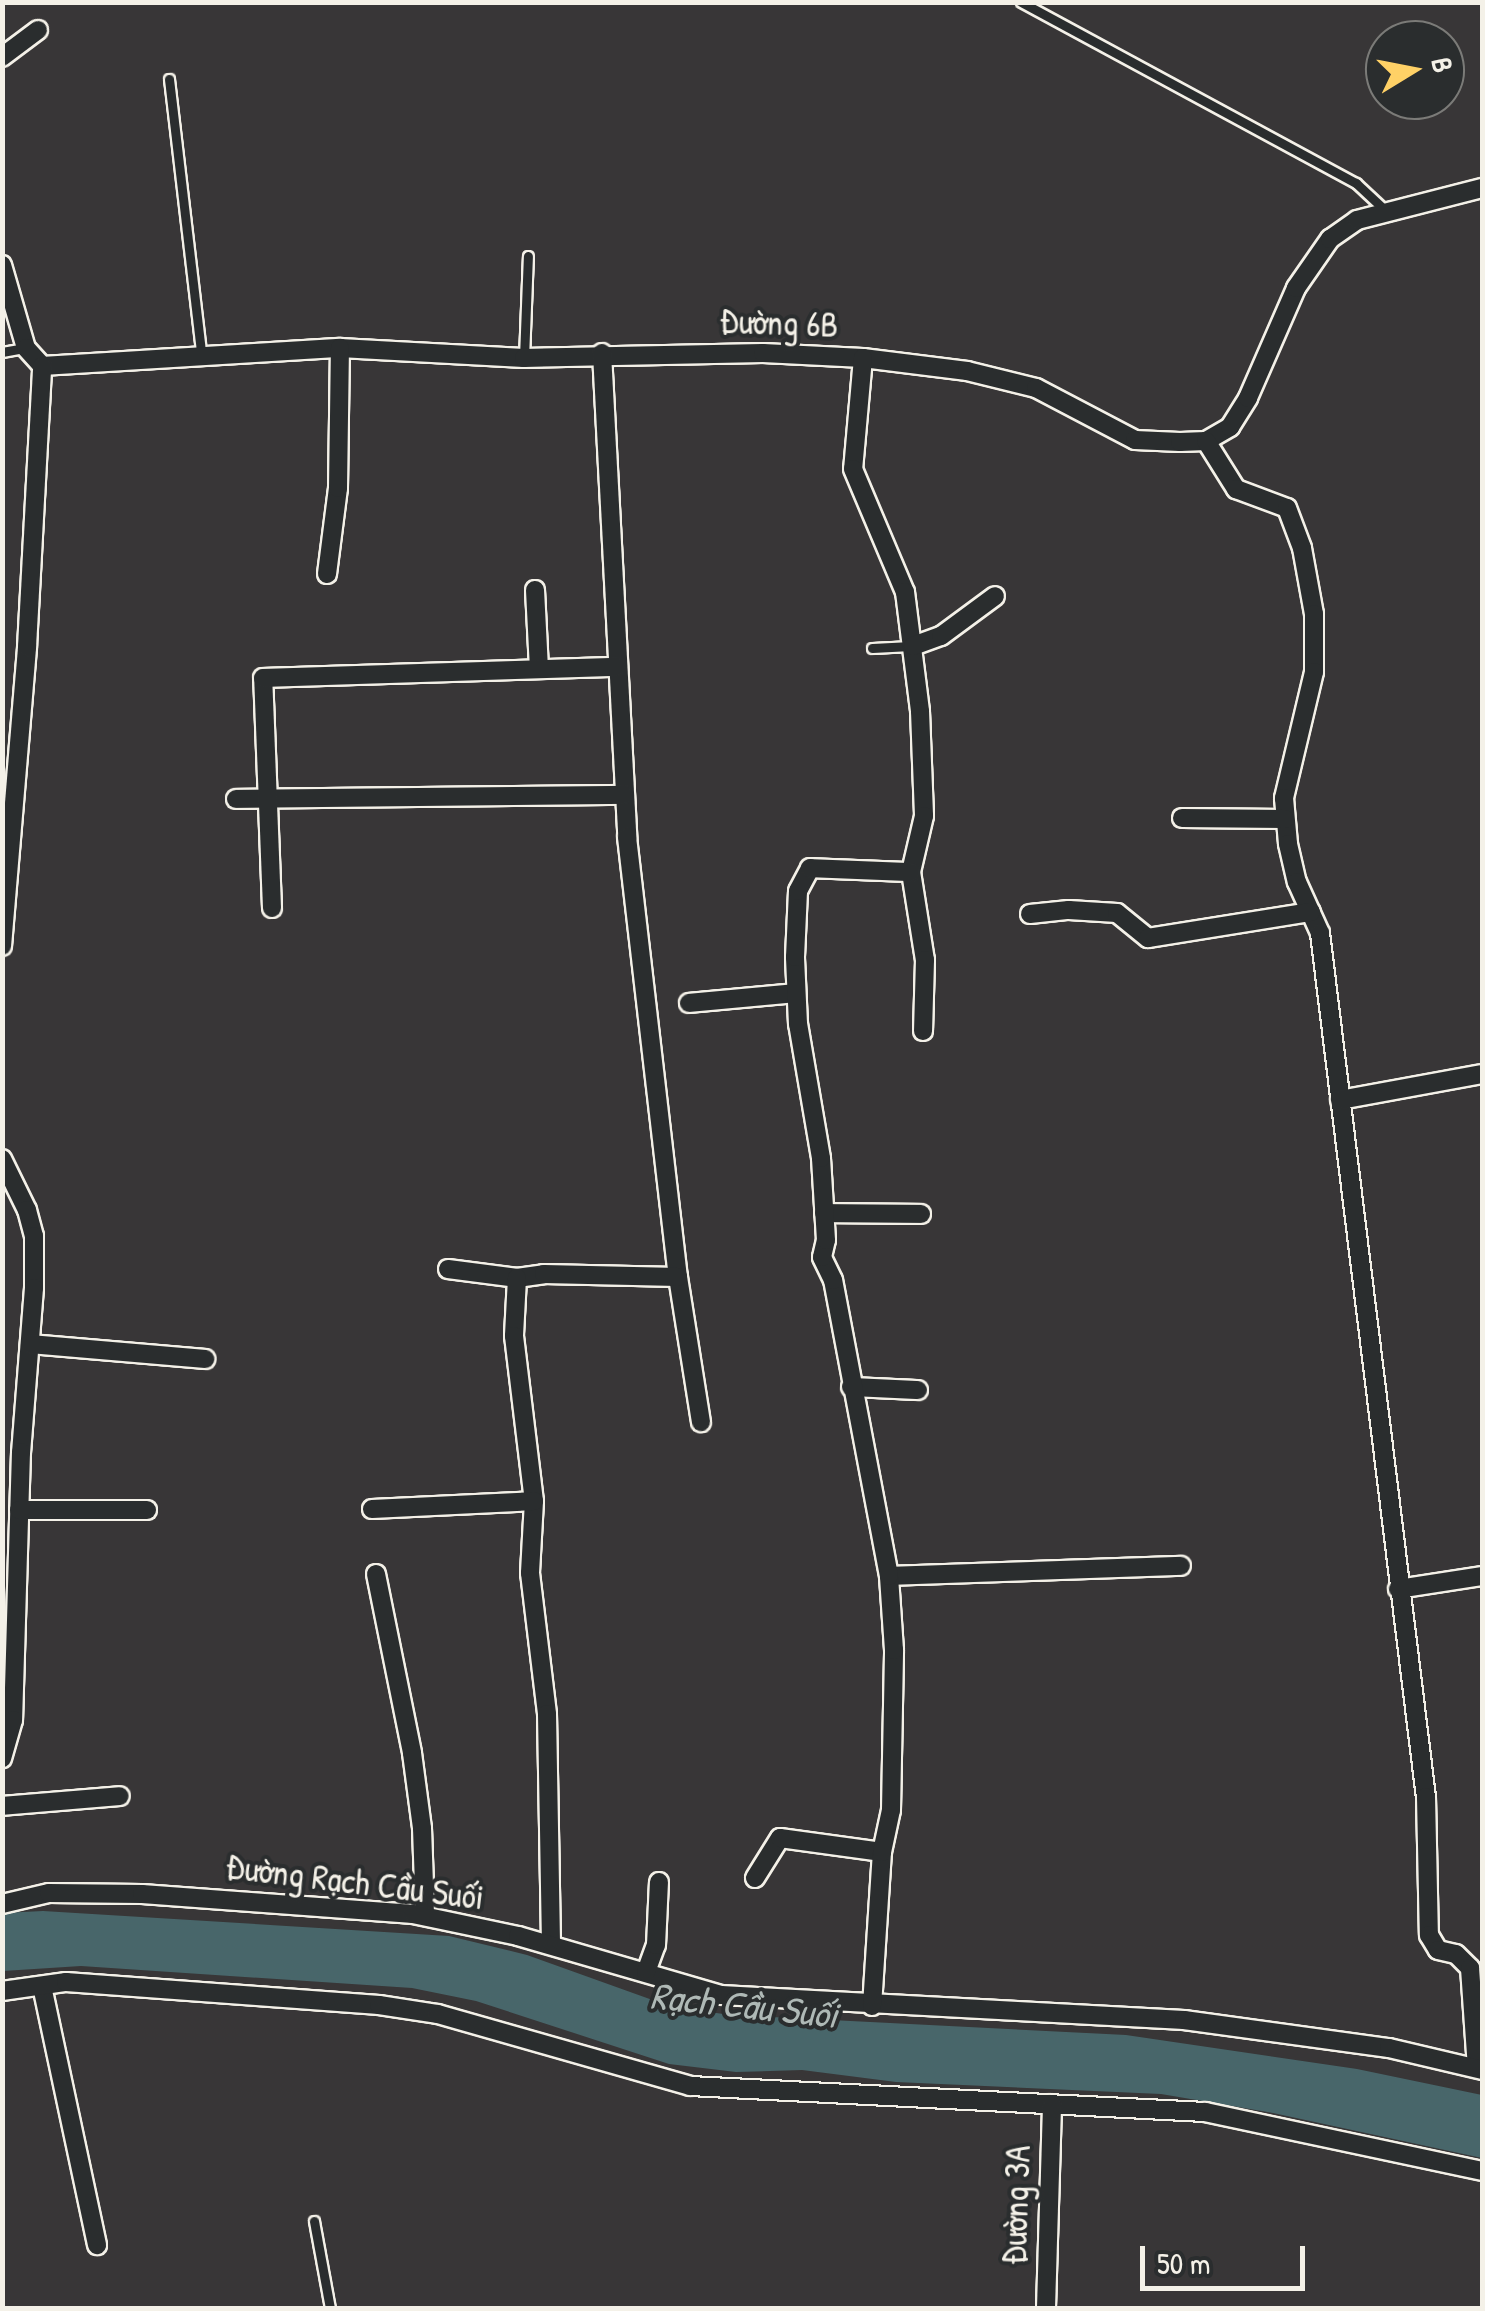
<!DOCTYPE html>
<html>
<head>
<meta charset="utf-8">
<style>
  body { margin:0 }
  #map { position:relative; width:1485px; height:2311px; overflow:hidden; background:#383637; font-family:"Patrick Hand",sans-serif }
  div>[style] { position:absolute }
  .water>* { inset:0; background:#48666a }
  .roads { filter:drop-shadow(2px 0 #f4f1e8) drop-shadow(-2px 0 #f4f1e8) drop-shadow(0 2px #f4f1e8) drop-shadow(0 -2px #f4f1e8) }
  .lane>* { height:9px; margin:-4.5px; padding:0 4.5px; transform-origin:4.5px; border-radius:4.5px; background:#2a2d2e }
  .street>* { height:18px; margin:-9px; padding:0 9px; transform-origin:9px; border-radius:9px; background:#2a2d2e }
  span { translate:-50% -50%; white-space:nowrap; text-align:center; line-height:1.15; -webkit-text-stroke:8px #2a2d2e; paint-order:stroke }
  .street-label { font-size:35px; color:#f4f1e8 }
  .water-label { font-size:38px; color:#afb9b6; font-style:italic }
  .frame { position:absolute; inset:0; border:5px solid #f4f1e8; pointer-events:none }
  .north { position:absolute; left:1365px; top:20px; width:100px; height:100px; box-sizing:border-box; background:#2a2d2e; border:2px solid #7b7b78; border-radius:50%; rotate:80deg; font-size:28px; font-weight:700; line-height:40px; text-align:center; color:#f4f1e8 }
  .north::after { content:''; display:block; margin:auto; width:35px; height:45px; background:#ffd166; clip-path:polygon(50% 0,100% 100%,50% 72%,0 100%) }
  .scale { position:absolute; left:1140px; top:2246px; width:165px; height:45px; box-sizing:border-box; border:5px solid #f4f1e8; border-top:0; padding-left:12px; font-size:30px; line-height:35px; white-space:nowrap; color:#f4f1e8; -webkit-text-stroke:8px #2a2d2e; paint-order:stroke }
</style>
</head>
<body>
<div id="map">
  <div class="water">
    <i style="clip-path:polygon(43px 1911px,449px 1936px,527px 1955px,672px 2007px,731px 2015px,1126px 2035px,1357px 2069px,1482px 2095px,1482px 2158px,1273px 2113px,1161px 2094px,896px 2082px,802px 2070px,736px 2072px,669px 2064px,476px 2001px,412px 1988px,81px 1966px,3px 1971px,3px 1913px)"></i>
  </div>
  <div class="roads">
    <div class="lane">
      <i style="left:1021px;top:2px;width:381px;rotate:28.4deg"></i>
      <i style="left:1356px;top:183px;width:42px;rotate:43.1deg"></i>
      <i style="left:169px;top:79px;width:276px;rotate:83.3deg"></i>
      <i style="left:2px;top:352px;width:22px;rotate:-10deg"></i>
      <i style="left:524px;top:358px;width:102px;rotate:-87.8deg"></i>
      <i style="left:872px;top:648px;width:39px;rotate:-3deg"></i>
      <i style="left:314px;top:2221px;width:88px;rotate:79.6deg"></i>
    </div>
    <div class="street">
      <i style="left:2px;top:57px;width:45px;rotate:-36.9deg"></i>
      <i style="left:2px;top:265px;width:86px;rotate:73.9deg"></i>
      <i style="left:26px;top:348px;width:24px;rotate:48deg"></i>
      <i style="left:42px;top:366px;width:299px;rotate:-3.5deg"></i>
      <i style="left:340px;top:348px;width:184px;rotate:3.1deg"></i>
      <i style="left:524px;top:358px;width:239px;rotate:-1.2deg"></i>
      <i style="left:763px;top:353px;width:100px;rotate:2.9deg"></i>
      <i style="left:863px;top:358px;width:105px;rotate:7.1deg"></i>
      <i style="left:967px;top:371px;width:71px;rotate:13.8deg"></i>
      <i style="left:1036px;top:388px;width:112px;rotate:27.7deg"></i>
      <i style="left:1135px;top:440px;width:45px;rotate:2.5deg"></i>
      <i style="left:1180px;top:442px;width:26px;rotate:-2deg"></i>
      <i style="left:1206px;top:441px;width:28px;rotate:-30deg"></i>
      <i style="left:1230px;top:427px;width:34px;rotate:-58deg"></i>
      <i style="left:1248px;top:398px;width:120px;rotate:-66.4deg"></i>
      <i style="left:1296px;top:288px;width:60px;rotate:-55.2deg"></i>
      <i style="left:1330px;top:239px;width:33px;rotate:-35deg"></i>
      <i style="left:1357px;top:220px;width:129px;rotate:-14.4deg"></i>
      <i style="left:602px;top:353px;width:485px;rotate:87deg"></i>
      <i style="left:627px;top:837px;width:443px;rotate:83.4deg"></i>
      <i style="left:678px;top:1277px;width:147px;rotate:81deg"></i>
      <i style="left:863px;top:358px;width:111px;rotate:95.1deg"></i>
      <i style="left:853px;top:469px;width:134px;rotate:67.1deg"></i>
      <i style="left:905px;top:592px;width:120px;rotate:82.8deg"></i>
      <i style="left:920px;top:711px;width:105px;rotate:87.8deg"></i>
      <i style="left:924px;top:816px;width:57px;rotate:103.1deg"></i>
      <i style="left:911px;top:872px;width:89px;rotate:81deg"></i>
      <i style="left:925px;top:960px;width:71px;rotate:91.6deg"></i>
      <i style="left:1206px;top:441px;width:57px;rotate:58deg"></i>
      <i style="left:1236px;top:489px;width:54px;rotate:20.4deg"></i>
      <i style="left:1287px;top:508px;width:43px;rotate:69.4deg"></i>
      <i style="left:1302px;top:548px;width:67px;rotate:79.7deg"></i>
      <i style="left:1314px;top:614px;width:58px;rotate:90deg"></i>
      <i style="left:1314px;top:672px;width:130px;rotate:103.4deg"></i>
      <i style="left:1284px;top:798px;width:46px;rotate:85deg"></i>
      <i style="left:1288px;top:844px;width:39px;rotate:77deg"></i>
      <i style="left:1297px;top:882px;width:56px;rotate:65.7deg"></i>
      <i style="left:1320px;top:933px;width:870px;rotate:83.01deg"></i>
      <i style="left:1426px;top:1797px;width:138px;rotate:88.8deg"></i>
      <i style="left:1429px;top:1935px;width:17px;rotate:59deg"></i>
      <i style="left:1438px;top:1950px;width:18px;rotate:13deg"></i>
      <i style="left:1456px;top:1954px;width:20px;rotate:45deg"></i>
      <i style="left:1470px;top:1968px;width:100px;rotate:86deg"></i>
      <i style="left:327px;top:574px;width:87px;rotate:-82.7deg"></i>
      <i style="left:338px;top:488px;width:140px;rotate:-89.2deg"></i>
      <i style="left:535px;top:590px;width:79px;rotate:87.1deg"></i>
      <i style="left:913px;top:646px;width:30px;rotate:-20deg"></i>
      <i style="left:941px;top:636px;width:67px;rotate:-36.5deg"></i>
      <i style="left:236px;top:799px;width:388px;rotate:-0.6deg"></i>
      <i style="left:1182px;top:818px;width:103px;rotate:0.6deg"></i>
      <i style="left:272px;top:908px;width:230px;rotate:-92.2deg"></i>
      <i style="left:263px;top:678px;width:354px;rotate:-1.8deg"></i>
      <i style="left:1030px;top:914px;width:39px;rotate:-6deg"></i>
      <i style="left:1069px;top:910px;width:48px;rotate:3.6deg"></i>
      <i style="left:1117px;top:913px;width:40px;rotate:39deg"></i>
      <i style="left:1148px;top:938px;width:165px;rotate:-9.1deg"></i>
      <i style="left:2px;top:946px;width:300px;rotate:-85.2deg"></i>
      <i style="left:27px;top:647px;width:281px;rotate:-86.9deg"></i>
      <i style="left:689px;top:1003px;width:107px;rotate:-5.3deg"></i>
      <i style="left:1340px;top:1100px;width:143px;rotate:-10.4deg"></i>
      <i style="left:2px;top:1159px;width:57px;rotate:63.9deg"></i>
      <i style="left:27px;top:1210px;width:27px;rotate:75deg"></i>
      <i style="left:34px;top:1236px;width:52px;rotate:90deg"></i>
      <i style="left:34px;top:1288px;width:165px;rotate:94.5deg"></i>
      <i style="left:21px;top:1452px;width:268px;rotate:91.7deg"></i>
      <i style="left:13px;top:1720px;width:40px;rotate:106deg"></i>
      <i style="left:824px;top:1213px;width:97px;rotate:0.6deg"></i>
      <i style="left:448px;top:1269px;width:70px;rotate:7.4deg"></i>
      <i style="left:517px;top:1278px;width:27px;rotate:-8deg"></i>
      <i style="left:544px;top:1274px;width:134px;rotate:1.3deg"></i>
      <i style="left:517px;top:1278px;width:58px;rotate:93deg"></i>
      <i style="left:514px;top:1336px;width:166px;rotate:83.1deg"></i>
      <i style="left:534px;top:1501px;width:72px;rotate:93.2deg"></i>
      <i style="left:530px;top:1573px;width:142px;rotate:83.1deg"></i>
      <i style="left:547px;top:1714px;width:230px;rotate:89deg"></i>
      <i style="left:30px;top:1344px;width:176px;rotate:4.9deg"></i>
      <i style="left:851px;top:1387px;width:67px;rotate:2.6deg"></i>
      <i style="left:372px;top:1509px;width:162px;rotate:-2.8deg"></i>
      <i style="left:19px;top:1510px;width:128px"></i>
      <i style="left:376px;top:1574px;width:183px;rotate:78.6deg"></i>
      <i style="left:412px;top:1753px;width:76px;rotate:82.4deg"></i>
      <i style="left:422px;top:1828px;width:88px;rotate:88deg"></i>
      <i style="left:889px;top:1576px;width:292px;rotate:-2deg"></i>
      <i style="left:1398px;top:1589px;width:85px;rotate:-8.8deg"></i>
      <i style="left:2px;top:1806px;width:118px;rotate:-4.8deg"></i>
      <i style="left:755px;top:1878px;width:47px;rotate:-58deg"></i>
      <i style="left:780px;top:1838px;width:103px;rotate:7.8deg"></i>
      <i style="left:2px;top:1904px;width:48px;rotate:-13.2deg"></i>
      <i style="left:49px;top:1893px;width:93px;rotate:0.6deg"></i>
      <i style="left:142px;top:1894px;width:272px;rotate:4.2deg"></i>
      <i style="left:413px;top:1914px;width:107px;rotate:11.8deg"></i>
      <i style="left:518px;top:1936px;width:211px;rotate:16.2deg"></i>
      <i style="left:721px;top:1995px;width:464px;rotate:3.1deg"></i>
      <i style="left:1184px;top:2020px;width:207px;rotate:7.8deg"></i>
      <i style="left:1389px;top:2048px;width:96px;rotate:13.3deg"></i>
      <i style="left:646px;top:1972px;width:29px;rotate:-70deg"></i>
      <i style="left:656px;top:1945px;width:63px;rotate:-87.3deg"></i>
      <i style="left:42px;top:1986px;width:265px;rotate:78deg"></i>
      <i style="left:2px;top:1991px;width:65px;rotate:-8deg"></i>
      <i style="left:66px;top:1982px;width:314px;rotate:4.2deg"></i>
      <i style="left:379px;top:2005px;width:60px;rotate:8.7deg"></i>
      <i style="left:438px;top:2014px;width:262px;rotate:15.9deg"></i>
      <i style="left:690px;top:2086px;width:516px;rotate:2.89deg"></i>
      <i style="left:1205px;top:2112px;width:283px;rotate:12deg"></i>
      <i style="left:872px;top:2006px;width:154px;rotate:-86.3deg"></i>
      <i style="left:882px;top:1852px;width:43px;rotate:-77.9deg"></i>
      <i style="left:891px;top:1810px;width:160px;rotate:-88.9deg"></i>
      <i style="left:894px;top:1650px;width:74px;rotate:-93.9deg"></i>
      <i style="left:889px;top:1576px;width:301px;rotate:-100.7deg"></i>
      <i style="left:833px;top:1280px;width:25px;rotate:-116deg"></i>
      <i style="left:822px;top:1257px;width:17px;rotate:-77deg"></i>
      <i style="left:826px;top:1240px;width:82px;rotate:-93.5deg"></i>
      <i style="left:821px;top:1158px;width:136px;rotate:-99.7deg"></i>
      <i style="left:798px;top:1024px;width:67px;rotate:-92.6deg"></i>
      <i style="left:795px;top:957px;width:66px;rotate:-87.4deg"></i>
      <i style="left:798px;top:891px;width:26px;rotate:-62deg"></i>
      <i style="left:810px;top:868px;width:101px;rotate:2.3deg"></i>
      <i style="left:1046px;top:2308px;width:204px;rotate:-88.3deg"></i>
    </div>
  </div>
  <div class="street-label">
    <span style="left:779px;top:323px;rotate:2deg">Đường 6B</span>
    <span style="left:355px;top:1882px;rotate:7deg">Đường Rạch Cầu Suối</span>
    <span style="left:1016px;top:2205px;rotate:-88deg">Đường 3A</span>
  </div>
  <div class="water-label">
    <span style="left:744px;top:2005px;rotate:6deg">Rạch Cầu Suối</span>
  </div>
  <div class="frame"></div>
  <div class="north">B</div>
  <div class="scale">50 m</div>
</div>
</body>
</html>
